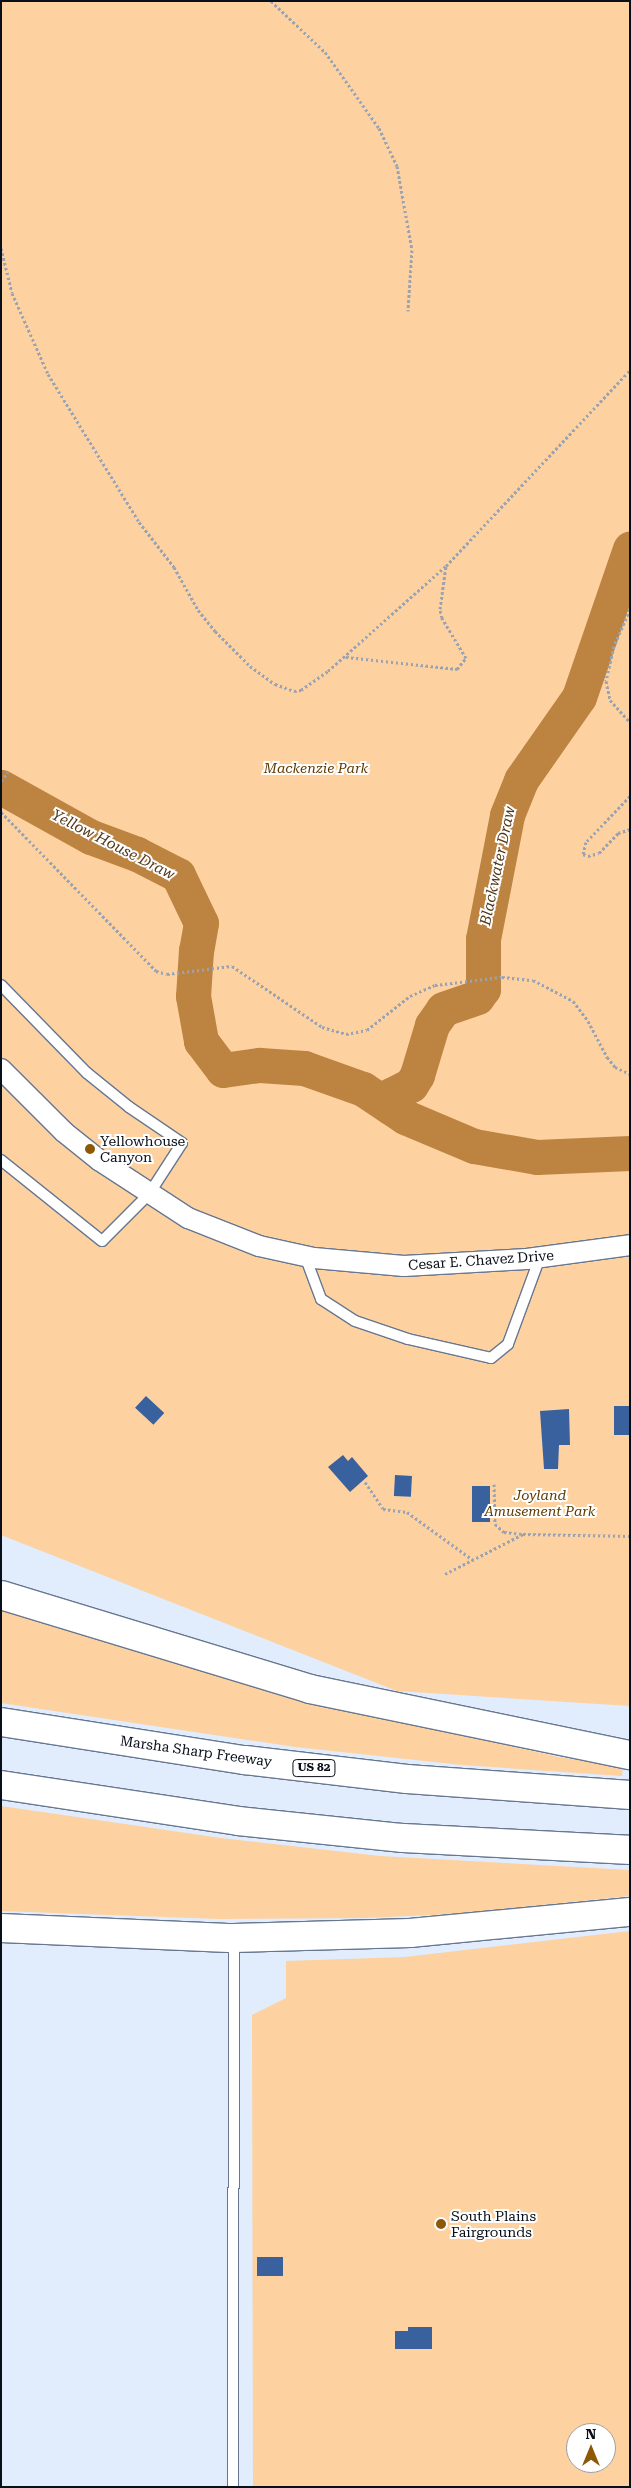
<!DOCTYPE html>
<html>
<head>
<meta charset="utf-8">
<style>
  body { margin:0 }
  #map { position:relative; width:631px; height:2488px; overflow:hidden; background:#e1ecfd; font-family:"Roboto Serif",serif }
  div>[style] { position:absolute }
  .green>* { inset:0; background:#fdd1a0 }
  .river>* { height:35px; margin:-17.5px; padding:0 17.5px; transform-origin:17.5px; border-radius:17.5px; background:#bc8440 }
  .building>* { inset:0; background:#39619e; transform-origin:0 0 }
  .path>* { height:3px; margin-top:-1.5px; transform-origin:0; background:repeating-linear-gradient(90deg,#9aa3b2 0 2.5px,transparent 0 5px) }
  .roads { filter:drop-shadow(1px 0 #677790) drop-shadow(-1px 0 #677790) drop-shadow(0 1px #677790) drop-shadow(0 -1px #677790) }
  .lane>* { height:10px; margin:-5px; padding:0 5px; transform-origin:5px; border-radius:5px; background:#fff }
  .street>* { height:20px; margin:-10px; padding:0 10px; transform-origin:10px; border-radius:10px; background:#fff }
  .highway>* { height:28px; margin:-14px; padding:0 14px; transform-origin:14px; border-radius:14px; background:#fff }
  .dots>* { width:14px; height:14px; translate:-50% -50%; box-sizing:border-box; border:2px solid #fff; border-radius:50% }
  span { translate:-50% -50%; white-space:nowrap; text-align:center; line-height:1.15; -webkit-text-stroke:4px #fff; paint-order:stroke }
  .shield-label span { padding:1px 4px; background:#fff; border:1px solid; border-radius:4px; -webkit-text-stroke-width:0 }
  .shield-label { font-size:12px; color:#090f18; font-weight:700 }
  .park-label { font-size:14px; color:#5f3a00; font-style:italic }
  .poi-label { font-size:14px; color:#090f18 }
  .left { translate:0 -50%; text-align:left }
  .street-label { font-size:14px; color:#090f18 }
  .water-label { font-size:15px; color:#50381a; font-style:italic }
  .frame { position:absolute; inset:0; border:2px solid #090f18; pointer-events:none }
  .north { position:absolute; left:566px; top:2423px; width:50px; height:50px; box-sizing:border-box; background:#fff; border:1px solid #9d9fa3; border-radius:50%; rotate:0deg; font-size:14px; font-weight:700; line-height:20px; text-align:center; color:#090f18 }
  .north::after { content:''; display:block; margin:auto; width:18px; height:22px; background:#8d5907; clip-path:polygon(50% 0,100% 100%,50% 72%,0 100%) }
</style>
</head>
<body>
<div id="map">
  <div class="green">
    <i style="clip-path:polygon(1px 1px,630px 1px,630px 1706px,397px 1691px,1px 1535px)"></i>
    <i style="clip-path:polygon(1px 1610px,140px 1647px,346px 1709px,559px 1757px,623px 1767px,622px 1776px,462px 1765px,295px 1747px,1px 1703px)"></i>
    <i style="clip-path:polygon(1px 1806px,221px 1838px,380px 1856px,630px 1870px,630px 1896px,455px 1914px,363px 1918px,219px 1919px,1px 1911px)"></i>
    <i style="clip-path:polygon(evenodd,630px 1931px,630px 2487px,253px 2487px,252px 2015px,286px 1998px,286px 1961px,405px 1957px,630px 1931px,576px 2433px,606px 2433px,606px 2463px,576px 2463px,576px 2433px)"></i>
  </div>
  <div class="river">
    <i style="left:1px;top:787px;width:103px;rotate:29.1deg"></i>
    <i style="left:91px;top:837px;width:49px;rotate:20.3deg"></i>
    <i style="left:137px;top:854px;width:46px;rotate:27.1deg"></i>
    <i style="left:178px;top:875px;width:53px;rotate:64.4deg"></i>
    <i style="left:201px;top:923px;width:27px;rotate:100deg"></i>
    <i style="left:196px;top:950px;width:46px;rotate:93.7deg"></i>
    <i style="left:193px;top:996px;width:46px;rotate:79.9deg"></i>
    <i style="left:201px;top:1041px;width:36px;rotate:53deg"></i>
    <i style="left:223px;top:1070px;width:37px;rotate:-8deg"></i>
    <i style="left:260px;top:1065px;width:44px;rotate:3.9deg"></i>
    <i style="left:304px;top:1068px;width:63px;rotate:19.6deg"></i>
    <i style="left:363px;top:1089px;width:50px;rotate:33.7deg"></i>
    <i style="left:405px;top:1117px;width:75px;rotate:22.8deg"></i>
    <i style="left:474px;top:1146px;width:64px;rotate:9.9deg"></i>
    <i style="left:537px;top:1157px;width:93px;rotate:-2.5deg"></i>
    <i style="left:390px;top:1107px;width:12px;rotate:-85deg"></i>
    <i style="left:391px;top:1095px;width:22px;rotate:-27deg"></i>
    <i style="left:411px;top:1085px;width:12px;rotate:-59deg"></i>
    <i style="left:417px;top:1075px;width:52px;rotate:-73.3deg"></i>
    <i style="left:432px;top:1025px;width:19px;rotate:-55deg"></i>
    <i style="left:443px;top:1009px;width:36px;rotate:-19deg"></i>
    <i style="left:477px;top:997px;width:10px;rotate:-53deg"></i>
    <i style="left:483px;top:989px;width:50px;rotate:-90deg"></i>
    <i style="left:483px;top:939px;width:126px;rotate:-79deg"></i>
    <i style="left:507px;top:815px;width:38px;rotate:-68deg"></i>
    <i style="left:521px;top:780px;width:101px;rotate:-55.1deg"></i>
    <i style="left:579px;top:697px;width:157px;rotate:-71deg"></i>
  </div>
  <div class="building">
    <i style="left:146px;top:1396px;width:25px;height:16px;rotate:43deg"></i>
    <i style="left:630px;top:1406px;width:29px;height:16px;rotate:90deg"></i>
    <i style="clip-path:polygon(569px 1409px,570px 1445px,559px 1445px,558px 1469px,544px 1469px,540px 1411px)"></i>
    <i style="clip-path:polygon(343px 1455px,348px 1461px,352px 1457px,368px 1476px,350px 1492px,328px 1467px)"></i>
    <i style="left:395px;top:1475px;width:17px;height:21px;rotate:3deg"></i>
    <i style="left:472px;top:1486px;width:18px;height:36px"></i>
    <i style="left:257px;top:2257px;width:26px;height:19px"></i>
    <i style="clip-path:polygon(408px 2327px,432px 2327px,432px 2349px,395px 2349px,395px 2331px,408px 2331px)"></i>
  </div>
  <div class="path">
    <i style="left:271px;top:1px;width:74px;rotate:43.4deg"></i>
    <i style="left:325px;top:52px;width:93px;rotate:54.6deg"></i>
    <i style="left:379px;top:128px;width:42px;rotate:64.7deg"></i>
    <i style="left:397px;top:166px;width:85px;rotate:79.9deg"></i>
    <i style="left:412px;top:250px;width:61px;rotate:93.8deg"></i>
    <i style="left:1px;top:248px;width:46px;rotate:76.3deg"></i>
    <i style="left:12px;top:293px;width:89px;rotate:66deg"></i>
    <i style="left:48px;top:374px;width:174px;rotate:58.4deg"></i>
    <i style="left:139px;top:522px;width:57px;rotate:52.1deg"></i>
    <i style="left:174px;top:567px;width:49px;rotate:60.8deg"></i>
    <i style="left:198px;top:610px;width:27px;rotate:51deg"></i>
    <i style="left:215px;top:631px;width:49px;rotate:45deg"></i>
    <i style="left:250px;top:666px;width:31px;rotate:36deg"></i>
    <i style="left:275px;top:684px;width:20px;rotate:20deg"></i>
    <i style="left:294px;top:691px;width:7px;rotate:-8deg"></i>
    <i style="left:301px;top:690px;width:33px;rotate:-35deg"></i>
    <i style="left:328px;top:671px;width:158px;rotate:-41.7deg"></i>
    <i style="left:446px;top:566px;width:269px;rotate:-46.8deg"></i>
    <i style="left:630px;top:609px;width:40px;rotate:113.4deg"></i>
    <i style="left:614px;top:646px;width:36px;rotate:103deg"></i>
    <i style="left:606px;top:681px;width:19px;rotate:78deg"></i>
    <i style="left:610px;top:700px;width:30px;rotate:48deg"></i>
    <i style="left:346px;top:657px;width:112px;rotate:6.2deg"></i>
    <i style="left:457px;top:669px;width:14px;rotate:-51deg"></i>
    <i style="left:466px;top:658px;width:47px;rotate:-121deg"></i>
    <i style="left:442px;top:618px;width:9px;rotate:-103deg"></i>
    <i style="left:440px;top:609px;width:43px;rotate:-82.1deg"></i>
    <i style="left:1px;top:781px;width:11px;rotate:-52deg"></i>
    <i style="left:630px;top:796px;width:64px;rotate:133.7deg"></i>
    <i style="left:586px;top:842px;width:12px;rotate:104deg"></i>
    <i style="left:583px;top:854px;width:5px;rotate:22deg"></i>
    <i style="left:588px;top:856px;width:11px;rotate:-15deg"></i>
    <i style="left:599px;top:853px;width:28px;rotate:-46deg"></i>
    <i style="left:618px;top:833px;width:13px;rotate:-18deg"></i>
    <i style="left:1px;top:812px;width:222px;rotate:45.7deg"></i>
    <i style="left:156px;top:971px;width:11px;rotate:15deg"></i>
    <i style="left:167px;top:974px;width:65px;rotate:-7deg"></i>
    <i style="left:232px;top:966px;width:109px;rotate:34.1deg"></i>
    <i style="left:322px;top:1027px;width:25px;rotate:16deg"></i>
    <i style="left:346px;top:1034px;width:21px;rotate:-11deg"></i>
    <i style="left:367px;top:1030px;width:55px;rotate:-38.3deg"></i>
    <i style="left:410px;top:996px;width:27px;rotate:-24deg"></i>
    <i style="left:435px;top:985px;width:67px;rotate:-6.8deg"></i>
    <i style="left:502px;top:977px;width:31px;rotate:6deg"></i>
    <i style="left:533px;top:980px;width:45px;rotate:27.7deg"></i>
    <i style="left:573px;top:1001px;width:25px;rotate:53deg"></i>
    <i style="left:588px;top:1021px;width:41px;rotate:62.2deg"></i>
    <i style="left:607px;top:1057px;width:13px;rotate:51deg"></i>
    <i style="left:615px;top:1067px;width:17px;rotate:25deg"></i>
    <i style="left:365px;top:1482px;width:32px;rotate:56deg"></i>
    <i style="left:383px;top:1509px;width:24px;rotate:7deg"></i>
    <i style="left:407px;top:1512px;width:82px;rotate:36deg"></i>
    <i style="left:494px;top:1484px;width:40px;rotate:88.6deg"></i>
    <i style="left:495px;top:1524px;width:12px;rotate:42deg"></i>
    <i style="left:504px;top:1532px;width:18px;rotate:6deg"></i>
    <i style="left:445px;top:1574px;width:88px;rotate:-27.1deg"></i>
    <i style="left:523px;top:1534px;width:107px;rotate:1.1deg"></i>
  </div>
  <div class="roads">
    <div class="lane">
      <i style="left:1px;top:985px;width:123px;rotate:45.7deg"></i>
      <i style="left:87px;top:1073px;width:54px;rotate:39deg"></i>
      <i style="left:129px;top:1107px;width:64px;rotate:34.2deg"></i>
      <i style="left:182px;top:1143px;width:61px;rotate:122.9deg"></i>
      <i style="left:149px;top:1194px;width:66px;rotate:135deg"></i>
      <i style="left:102px;top:1241px;width:129px;rotate:-141.3deg"></i>
      <i style="left:305px;top:1256px;width:46px;rotate:69.6deg"></i>
      <i style="left:321px;top:1299px;width:40px;rotate:32.9deg"></i>
      <i style="left:355px;top:1321px;width:56px;rotate:18.8deg"></i>
      <i style="left:408px;top:1339px;width:85px;rotate:12.9deg"></i>
      <i style="left:491px;top:1358px;width:22px;rotate:-39deg"></i>
      <i style="left:508px;top:1344px;width:93px;rotate:-69.8deg"></i>
      <i style="left:233px;top:2487px;width:548px;rotate:-89.9deg"></i>
    </div>
    <div class="street">
      <i style="left:1px;top:1069px;width:89px;rotate:45deg"></i>
      <i style="left:64px;top:1132px;width:45px;rotate:38.7deg"></i>
      <i style="left:99px;top:1160px;width:106px;rotate:33.1deg"></i>
      <i style="left:188px;top:1218px;width:76px;rotate:21.5deg"></i>
      <i style="left:259px;top:1246px;width:56px;rotate:12.3deg"></i>
      <i style="left:314px;top:1258px;width:90px;rotate:5.1deg"></i>
      <i style="left:404px;top:1266px;width:123px;rotate:-3.3deg"></i>
      <i style="left:527px;top:1259px;width:104px;rotate:-7.7deg"></i>
    </div>
    <div class="highway">
      <i style="left:1px;top:1595px;width:323px;rotate:16.9deg"></i>
      <i style="left:310px;top:1689px;width:327px;rotate:11.7deg"></i>
      <i style="left:1px;top:1722px;width:247px;rotate:8.9deg"></i>
      <i style="left:245px;top:1760px;width:163px;rotate:6.7deg"></i>
      <i style="left:407px;top:1779px;width:224px;rotate:4.1deg"></i>
      <i style="left:1px;top:1785px;width:240px;rotate:8.6deg"></i>
      <i style="left:238px;top:1821px;width:166px;rotate:5.9deg"></i>
      <i style="left:403px;top:1838px;width:227px;rotate:3deg"></i>
      <i style="left:1px;top:1928px;width:233px;rotate:2.5deg"></i>
      <i style="left:234px;top:1938px;width:176px;rotate:-1.6deg"></i>
      <i style="left:410px;top:1933px;width:221px;rotate:-5.5deg"></i>
    </div>
  </div>
  <div class="dots">
    <i style="left:90px;top:1149px;background:#8d5907"></i>
    <i style="left:441px;top:2224px;background:#8d5907"></i>
  </div>
  <div class="shield-label">
    <span style="left:314px;top:1768px">US 82</span>
  </div>
  <div class="park-label">
    <span style="left:316px;top:768px">Mackenzie Park</span>
    <span style="left:540px;top:1503px">Joyland<br>Amusement Park</span>
  </div>
  <div class="poi-label">
    <span class="left" style="left:100px;top:1149px">Yellowhouse<br>Canyon</span>
    <span class="left" style="left:451px;top:2224px">South Plains<br>Fairgrounds</span>
  </div>
  <div class="street-label">
    <span style="left:481px;top:1260px;rotate:-4deg">Cesar E. Chavez Drive</span>
    <span style="left:196px;top:1751px;rotate:8deg">Marsha Sharp Freeway</span>
  </div>
  <div class="water-label">
    <span style="left:113px;top:845px;rotate:27deg">Yellow House Draw</span>
    <span style="left:498px;top:866px;rotate:-78deg">Blackwater Draw</span>
  </div>
  <div class="frame"></div>
  <div class="north">N</div>
</div>
</body>
</html>
